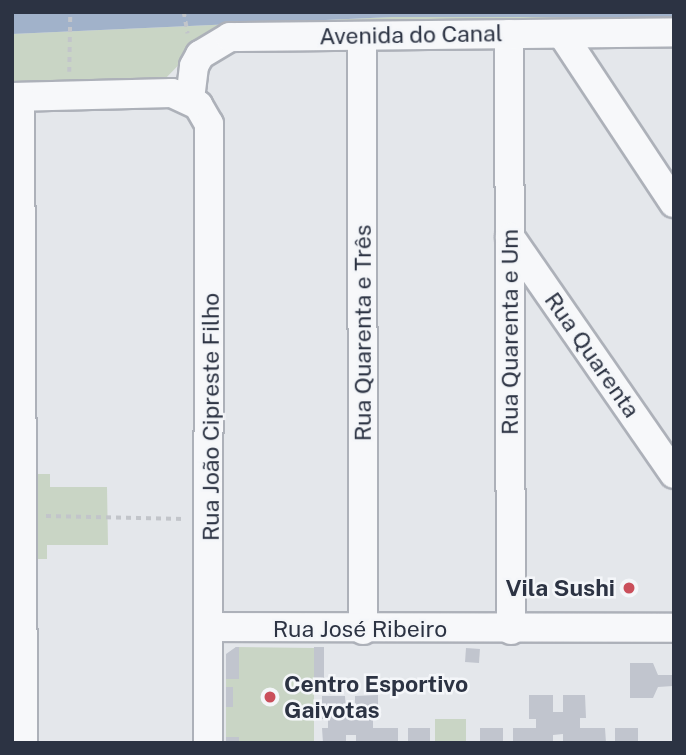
<!DOCTYPE html>
<html>
<head>
<meta charset="utf-8">
<style>
  body { margin:0 }
  #map { position:relative; width:686px; height:755px; overflow:hidden; background:#e4e7eb; font-family:"Public Sans",sans-serif }
  div>[style] { position:absolute }
  .green>* { inset:0; background:#c9d5c5; transform-origin:0 0 }
  .water>* { inset:0; background:#a1b2ca }
  .building>* { inset:0; background:#c1c5ce; transform-origin:0 0 }
  .path>* { height:3.5px; margin-top:-1.75px; transform-origin:0; background:repeating-linear-gradient(90deg,#c2c5ca 0 5px,transparent 0 10px) }
  .roads { filter:drop-shadow(2px 0 #adb1b9) drop-shadow(-2px 0 #adb1b9) drop-shadow(0 2px #adb1b9) drop-shadow(0 -2px #adb1b9) }
  .minor>* { height:28px; margin:-14px; padding:0 14px; transform-origin:14px; border-radius:14px; background:#f7f8fa }
  .dots>* { width:19px; height:19px; translate:-50% -50%; box-sizing:border-box; border:4px solid #f4f6f9; border-radius:50% }
  span { translate:-50% -50%; white-space:nowrap; text-align:center; line-height:1.15; -webkit-text-stroke:5px #f4f6f9; paint-order:stroke }
  .street-label { font-size:23px; color:#2c3343 }
  .poi-label { font-size:23px; color:#2c3343; font-weight:700 }
  .right { translate:-100% -50%; text-align:right }
  .left { translate:0 -50%; text-align:left }
  .frame { position:absolute; inset:0; border:14px solid #2c3343; pointer-events:none }
</style>
</head>
<body>
<div id="map">
  <div class="green">
    <i style="clip-path:polygon(392px 17px,674px 17px,674px 27px,199px 44px,164px 80px,12px 84px,12px 34px)"></i>
    <i style="clip-path:polygon(12px 474px,50px 474px,50px 487px,107px 487px,108px 545px,47px 545px,47px 559px,12px 559px)"></i>
    <i style="clip-path:polygon(236px 647px,314px 648px,314px 743px,226px 743px,226px 655px)"></i>
    <i style="left:435px;top:719px;width:31px;height:24px"></i>
  </div>
  <div class="water">
    <i style="clip-path:polygon(12px 12px,674px 12px,674px 17px,392px 17px,12px 34px)"></i>
  </div>
  <div class="building">
    <i style="clip-path:polygon(236px 647px,239px 647px,239px 679px,226px 679px,226px 654px)"></i>
    <i style="left:324px;top:647px;width:35px;height:10px;rotate:90deg"></i>
    <i style="left:466px;top:648px;width:14px;height:14px;rotate:4deg"></i>
    <i style="clip-path:polygon(630px 663px,653px 663px,658px 675px,673px 675px,673px 686px,658px 687px,653px 698px,630px 698px)"></i>
    <i style="left:226px;top:687px;width:7px;height:20px"></i>
    <i style="clip-path:polygon(378px 695px,378px 719px,373px 719px,373px 728px,398px 728px,398px 743px,356px 743px,356px 735px,346px 735px,346px 743px,323px 743px,322px 728px,328px 728px,328px 719px,322px 719px,322px 696px,345px 696px,346px 713px,355px 712px,355px 696px)"></i>
    <i style="clip-path:polygon(529px 695px,553px 695px,553px 712px,563px 712px,563px 695px,585px 695px,586px 718px,580px 718px,580px 728px,605px 728px,606px 743px,563px 743px,563px 734px,553px 735px,553px 743px,513px 743px,513px 728px,536px 728px,536px 719px,529px 719px)"></i>
    <i style="left:408px;top:728px;width:22px;height:15px"></i>
    <i style="left:480px;top:728px;width:23px;height:15px"></i>
    <i style="left:615px;top:728px;width:23px;height:15px"></i>
    <i style="left:226px;top:737px;width:13px;height:6px"></i>
  </div>
  <div class="path">
    <i style="left:184px;top:12px;width:22px;rotate:80deg"></i>
    <i style="left:69px;top:72px;width:60px;rotate:-89deg"></i>
    <i style="left:46px;top:516px;width:139px;rotate:1.2deg"></i>
  </div>
  <div class="roads">
    <div class="minor">
      <i style="left:509px;top:34px;width:596px;rotate:89.81deg"></i>
      <i style="left:362px;top:36px;width:594px;rotate:89.9deg"></i>
      <i style="left:564px;top:37px;width:199px;rotate:56.5deg"></i>
      <i style="left:12px;top:97px;width:160px;rotate:-1.4deg"></i>
      <i style="left:172px;top:93px;width:29px;rotate:25deg"></i>
      <i style="left:198px;top:105px;width:22px;rotate:60deg"></i>
      <i style="left:209px;top:124px;width:619px;rotate:90.09deg"></i>
      <i style="left:20px;top:97px;width:646px;rotate:89.73deg"></i>
      <i style="left:190px;top:99px;width:33px;rotate:-83deg"></i>
      <i style="left:194px;top:66px;width:13px;rotate:-61deg"></i>
      <i style="left:200px;top:55px;width:35px;rotate:-31deg"></i>
      <i style="left:230px;top:37px;width:444px;rotate:-0.6deg"></i>
      <i style="left:510px;top:237px;width:288px;rotate:55.3deg"></i>
      <i style="left:210px;top:627px;width:464px;rotate:0.1deg"></i>
    </div>
  </div>
  <div class="dots">
    <i style="left:629px;top:588px;background:#ca4f5b"></i>
    <i style="left:270px;top:697px;background:#ca4f5b"></i>
  </div>
  <div class="street-label">
    <span style="left:411px;top:35px;rotate:-1deg">Avenida do Canal</span>
    <span style="left:510px;top:332px;rotate:-90deg">Rua Quarenta e Um</span>
    <span style="left:363px;top:333px;rotate:-90deg">Rua Quarenta e Três</span>
    <span style="left:592px;top:355px;rotate:55deg">Rua Quarenta</span>
    <span style="left:211px;top:417px;rotate:-90deg">Rua João Cipreste Filho</span>
    <span style="left:360px;top:629px">Rua José Ribeiro</span>
  </div>
  <div class="poi-label">
    <span class="right" style="left:615px;top:588px">Vila Sushi</span>
    <span class="left" style="left:284px;top:697px">Centro Esportivo<br>Gaivotas</span>
  </div>
  <div class="frame"></div>
</div>
</body>
</html>
